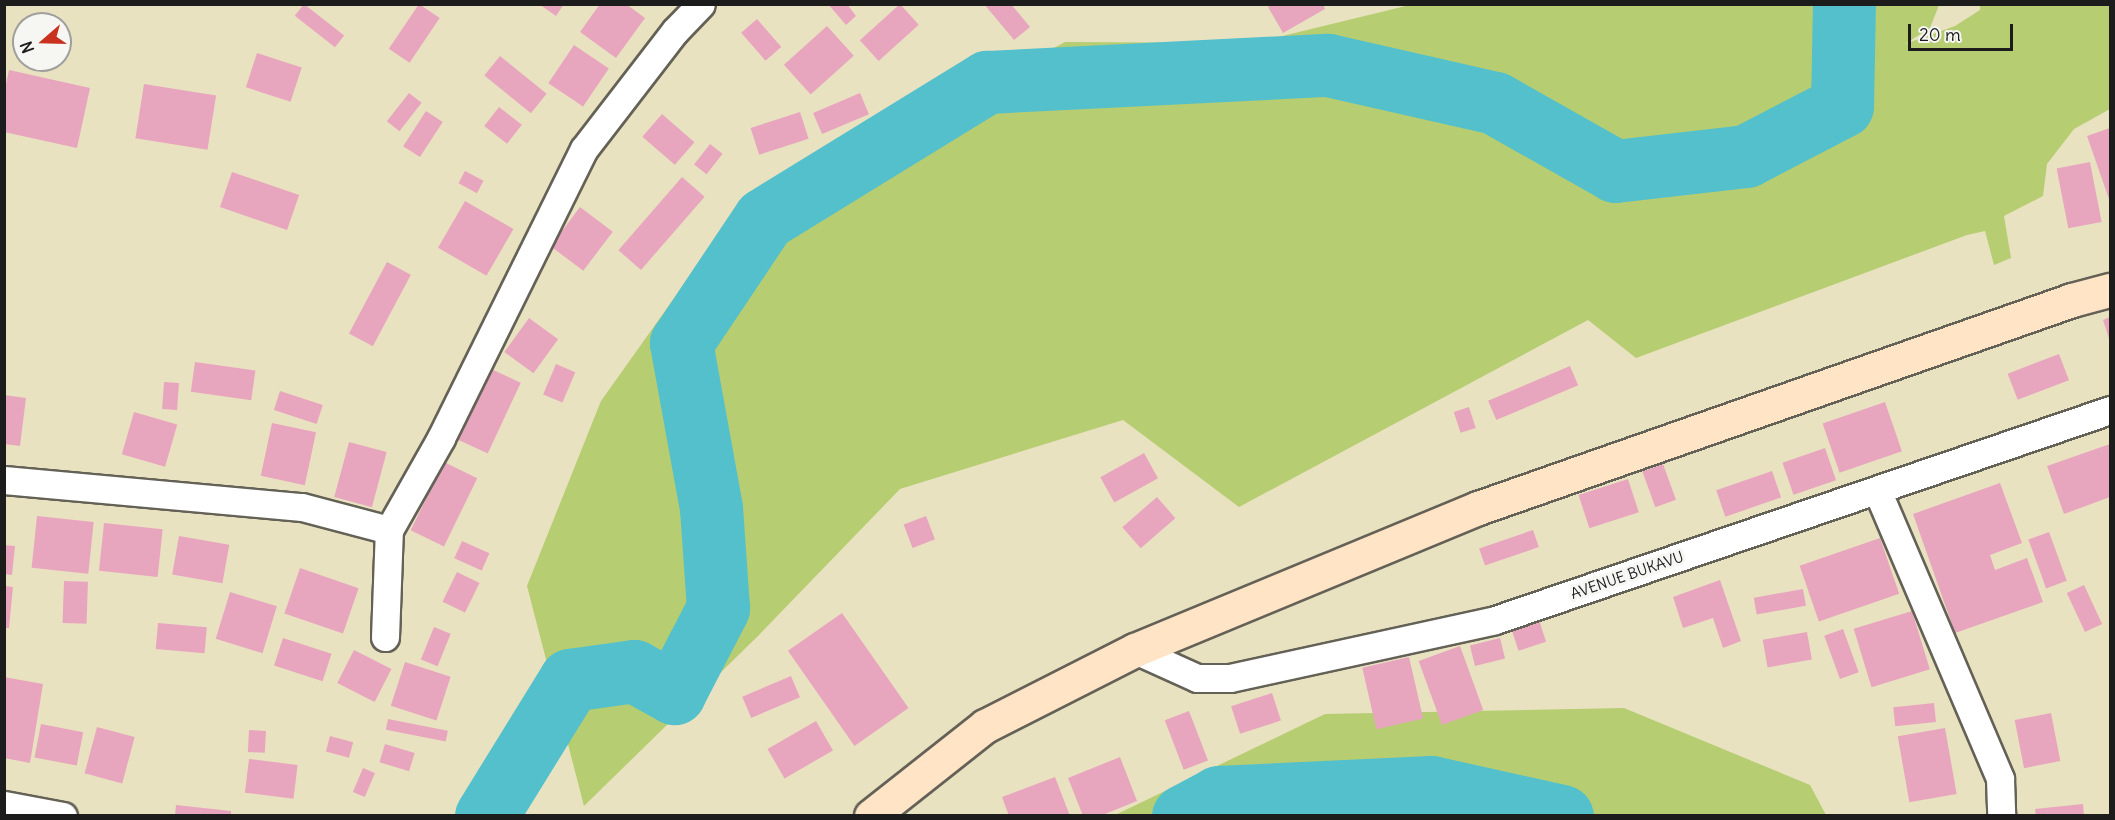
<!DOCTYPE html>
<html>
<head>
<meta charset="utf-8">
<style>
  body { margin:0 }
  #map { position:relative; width:2115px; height:820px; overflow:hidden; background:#e9e2c1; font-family:Delius,sans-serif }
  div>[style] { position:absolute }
  .green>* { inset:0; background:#b6cd72 }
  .river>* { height:63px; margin:-31.5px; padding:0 31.5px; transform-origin:31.5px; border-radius:31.5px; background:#53c0cc }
  .building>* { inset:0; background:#e8a6be; transform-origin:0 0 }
  .roads { filter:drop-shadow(2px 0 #646156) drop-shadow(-2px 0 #646156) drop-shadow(0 2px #646156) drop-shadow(0 -2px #646156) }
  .street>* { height:27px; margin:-13.5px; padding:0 13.5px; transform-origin:13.5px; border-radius:13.5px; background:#fff }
  .secondary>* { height:33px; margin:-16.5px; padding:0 16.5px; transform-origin:16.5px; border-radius:16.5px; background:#ffe4c6 }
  span { translate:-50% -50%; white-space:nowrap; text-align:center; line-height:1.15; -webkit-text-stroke:6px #f6f6f2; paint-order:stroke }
  .street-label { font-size:15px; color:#1c1c1c }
  .frame { position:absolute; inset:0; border:6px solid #1c1c1c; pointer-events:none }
  .north { position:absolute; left:12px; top:12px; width:60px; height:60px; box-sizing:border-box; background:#f6f6f2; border:2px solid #9f9f9c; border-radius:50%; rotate:250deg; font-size:16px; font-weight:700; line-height:24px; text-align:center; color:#1c1c1c }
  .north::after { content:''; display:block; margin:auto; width:21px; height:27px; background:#c8321e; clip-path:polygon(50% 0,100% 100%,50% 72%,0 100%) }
  .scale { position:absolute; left:1908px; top:24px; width:105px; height:27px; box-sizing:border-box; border:3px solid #1c1c1c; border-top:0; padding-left:8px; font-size:18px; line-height:21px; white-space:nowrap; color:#1c1c1c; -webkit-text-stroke:4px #f6f6f2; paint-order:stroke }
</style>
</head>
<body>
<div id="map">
  <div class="green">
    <i style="clip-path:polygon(1414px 4px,1939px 5px,1930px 28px,1905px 44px,1955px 26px,1980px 10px,1980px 5px,2110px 5px,2110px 109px,2074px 129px,2047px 164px,2043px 196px,2004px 216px,2011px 258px,1994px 265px,1985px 231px,1967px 235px,1636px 358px,1588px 320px,1239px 507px,1123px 420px,900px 489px,758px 636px,584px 806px,527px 586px,601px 401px,724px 228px,1065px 42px,1254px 43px)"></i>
    <i style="clip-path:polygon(1624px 708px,1810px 785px,1826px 815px,1113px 816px,1325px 714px)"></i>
  </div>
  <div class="river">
    <i style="left:486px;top:816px;width:160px;rotate:-58.3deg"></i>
    <i style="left:570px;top:680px;width:65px;rotate:-8deg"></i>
    <i style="left:634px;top:671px;width:46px;rotate:28.8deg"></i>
    <i style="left:674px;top:693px;width:96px;rotate:-62.6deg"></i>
    <i style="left:718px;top:608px;width:100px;rotate:-94deg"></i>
    <i style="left:711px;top:508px;width:168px;rotate:-100.3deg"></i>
    <i style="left:681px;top:343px;width:149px;rotate:-56.2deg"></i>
    <i style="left:764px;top:219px;width:262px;rotate:-31.6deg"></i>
    <i style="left:987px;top:82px;width:341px;rotate:-2.9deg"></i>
    <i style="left:1328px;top:65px;width:171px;rotate:12.8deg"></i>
    <i style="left:1495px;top:103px;width:138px;rotate:29.5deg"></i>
    <i style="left:1615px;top:171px;width:132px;rotate:-6.5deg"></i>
    <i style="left:1746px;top:156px;width:108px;rotate:-27.5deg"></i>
    <i style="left:1842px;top:106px;width:102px;rotate:-88.9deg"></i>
    <i style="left:1183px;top:816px;width:40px;rotate:-28deg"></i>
    <i style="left:1218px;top:797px;width:213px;rotate:-2.7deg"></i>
    <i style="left:1431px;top:787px;width:134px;rotate:12.5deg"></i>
  </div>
  <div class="building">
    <i style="left:304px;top:4px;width:51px;height:15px;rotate:38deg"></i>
    <i style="left:419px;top:4px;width:25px;height:54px;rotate:34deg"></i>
    <i style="clip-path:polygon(539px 4px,564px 4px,556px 16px)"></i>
    <i style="clip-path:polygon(600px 4px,626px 4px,645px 18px,616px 58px,580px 32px)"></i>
    <i style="clip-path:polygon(828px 4px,847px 4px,856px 16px,846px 25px)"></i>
    <i style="left:900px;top:4px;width:28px;height:54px;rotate:48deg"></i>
    <i style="clip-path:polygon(984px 4px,1011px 4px,1030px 27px,1014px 40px)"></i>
    <i style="clip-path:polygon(1273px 4px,1323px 4px,1325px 9px,1283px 33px,1268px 7px)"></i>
    <i style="left:757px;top:19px;width:37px;height:21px;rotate:49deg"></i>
    <i style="left:827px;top:26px;width:40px;height:58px;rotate:48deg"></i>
    <i style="left:574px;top:45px;width:42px;height:46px;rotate:34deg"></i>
    <i style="left:257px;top:53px;width:47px;height:36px;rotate:18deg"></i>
    <i style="left:500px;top:56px;width:60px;height:25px;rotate:39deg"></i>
    <i style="clip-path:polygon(9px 70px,90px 88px,77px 148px,4px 132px,4px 93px)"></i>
    <i style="left:144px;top:84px;width:73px;height:55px;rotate:9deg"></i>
    <i style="left:409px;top:93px;width:16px;height:36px;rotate:38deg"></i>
    <i style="left:860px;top:93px;width:23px;height:51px;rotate:67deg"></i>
    <i style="left:499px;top:107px;width:29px;height:24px;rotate:38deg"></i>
    <i style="left:426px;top:111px;width:20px;height:42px;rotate:33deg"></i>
    <i style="left:800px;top:112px;width:28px;height:52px;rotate:72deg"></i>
    <i style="left:662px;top:114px;width:43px;height:30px;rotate:41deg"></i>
    <i style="clip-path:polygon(2110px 128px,2110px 202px,2087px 136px)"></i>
    <i style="left:710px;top:144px;width:16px;height:26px;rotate:38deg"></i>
    <i style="left:2090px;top:162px;width:61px;height:34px;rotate:79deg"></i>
    <i style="left:465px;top:171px;width:21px;height:14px;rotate:28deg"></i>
    <i style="left:232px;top:172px;width:71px;height:37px;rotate:19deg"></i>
    <i style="left:682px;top:177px;width:30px;height:97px;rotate:41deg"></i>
    <i style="left:465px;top:201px;width:56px;height:54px;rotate:30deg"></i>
    <i style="left:580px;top:207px;width:41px;height:49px;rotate:37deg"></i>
    <i style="left:387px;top:262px;width:27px;height:81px;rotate:28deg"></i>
    <i style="clip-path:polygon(2110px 317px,2110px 342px,2103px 320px)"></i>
    <i style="left:529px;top:318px;width:36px;height:42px;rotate:36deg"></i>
    <i style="left:2059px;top:354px;width:28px;height:55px;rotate:69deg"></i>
    <i style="left:195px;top:362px;width:61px;height:30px;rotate:8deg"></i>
    <i style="left:556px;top:364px;width:21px;height:33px;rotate:23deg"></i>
    <i style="left:1570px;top:366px;width:21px;height:89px;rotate:67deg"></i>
    <i style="left:489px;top:368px;width:35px;height:78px;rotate:25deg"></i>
    <i style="left:164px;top:382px;width:15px;height:27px;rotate:4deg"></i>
    <i style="left:280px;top:391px;width:45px;height:20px;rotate:18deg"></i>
    <i style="clip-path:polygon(4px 395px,26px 398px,20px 446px,4px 444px)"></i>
    <i style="left:1885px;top:402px;width:52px;height:66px;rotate:71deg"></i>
    <i style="left:1469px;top:407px;width:22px;height:16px;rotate:72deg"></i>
    <i style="left:134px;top:412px;width:45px;height:44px;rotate:16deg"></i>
    <i style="left:272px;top:423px;width:45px;height:54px;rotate:12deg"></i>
    <i style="left:349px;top:442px;width:39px;height:57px;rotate:15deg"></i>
    <i style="clip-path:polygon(2110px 444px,2110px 497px,2064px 514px,2047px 466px)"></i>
    <i style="left:1825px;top:448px;width:34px;height:45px;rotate:71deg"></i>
    <i style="left:1144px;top:453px;width:29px;height:50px;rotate:61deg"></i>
    <i style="left:444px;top:462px;width:37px;height:76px;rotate:26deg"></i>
    <i style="left:1663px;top:464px;width:38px;height:22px;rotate:70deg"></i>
    <i style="left:1772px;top:471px;width:28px;height:59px;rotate:71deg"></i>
    <i style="left:1628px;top:479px;width:35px;height:52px;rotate:72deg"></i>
    <i style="clip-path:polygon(2000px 483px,2022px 543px,1990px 555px,1995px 570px,2027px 558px,2043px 602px,1955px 633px,1913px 514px)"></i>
    <i style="left:1157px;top:497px;width:28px;height:46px;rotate:49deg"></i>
    <i style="left:37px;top:516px;width:57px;height:52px;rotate:6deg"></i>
    <i style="left:926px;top:516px;width:25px;height:24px;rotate:69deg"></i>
    <i style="left:104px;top:523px;width:59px;height:48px;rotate:6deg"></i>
    <i style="left:1533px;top:530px;width:18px;height:57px;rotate:71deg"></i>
    <i style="left:2049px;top:532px;width:52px;height:22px;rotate:70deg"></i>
    <i style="left:179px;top:536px;width:51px;height:39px;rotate:10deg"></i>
    <i style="left:1880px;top:538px;width:59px;height:85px;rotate:71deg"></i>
    <i style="left:462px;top:541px;width:30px;height:19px;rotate:24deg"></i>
    <i style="clip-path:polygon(4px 545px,15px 546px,12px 575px,4px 574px)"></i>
    <i style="left:300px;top:568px;width:62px;height:48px;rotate:19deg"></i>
    <i style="left:457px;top:572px;width:25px;height:33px;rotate:26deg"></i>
    <i style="clip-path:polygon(1720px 580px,1741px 641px,1723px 648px,1713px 618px,1683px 628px,1673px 597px)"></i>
    <i style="left:64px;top:581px;width:24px;height:42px;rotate:2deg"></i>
    <i style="left:2084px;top:585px;width:43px;height:19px;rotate:65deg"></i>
    <i style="clip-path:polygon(5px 586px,13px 587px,9px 628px,5px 628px)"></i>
    <i style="left:1803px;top:589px;width:17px;height:50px;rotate:80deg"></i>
    <i style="left:230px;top:592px;width:49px;height:49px;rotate:17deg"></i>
    <i style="left:1912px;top:611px;width:61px;height:61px;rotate:73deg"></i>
    <i style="left:842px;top:613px;width:116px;height:66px;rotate:55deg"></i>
    <i style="left:1539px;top:620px;width:23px;height:29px;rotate:72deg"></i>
    <i style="left:158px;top:623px;width:49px;height:26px;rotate:5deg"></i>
    <i style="left:434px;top:627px;width:18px;height:35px;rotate:22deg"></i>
    <i style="left:1843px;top:629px;width:46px;height:20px;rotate:70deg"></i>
    <i style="left:1807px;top:632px;width:28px;height:45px;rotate:80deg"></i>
    <i style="left:283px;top:638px;width:51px;height:29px;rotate:18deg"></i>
    <i style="left:1500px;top:638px;width:21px;height:31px;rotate:76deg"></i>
    <i style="left:1460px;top:646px;width:68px;height:44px;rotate:70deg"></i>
    <i style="left:354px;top:650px;width:42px;height:37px;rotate:27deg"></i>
    <i style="left:1409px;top:657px;width:63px;height:48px;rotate:77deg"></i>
    <i style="left:405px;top:662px;width:48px;height:46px;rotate:18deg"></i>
    <i style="left:791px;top:676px;width:23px;height:53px;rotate:67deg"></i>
    <i style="clip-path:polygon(4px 677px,43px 684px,30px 763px,4px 758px)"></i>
    <i style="left:1272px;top:693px;width:29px;height:43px;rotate:72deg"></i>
    <i style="left:1934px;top:703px;width:19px;height:41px;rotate:84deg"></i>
    <i style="left:1189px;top:711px;width:53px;height:26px;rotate:69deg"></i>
    <i style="left:2051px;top:713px;width:49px;height:37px;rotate:79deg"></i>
    <i style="left:388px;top:719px;width:61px;height:11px;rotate:11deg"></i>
    <i style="left:816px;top:721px;width:34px;height:56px;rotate:60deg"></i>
    <i style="left:41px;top:724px;width:43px;height:34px;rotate:11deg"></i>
    <i style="left:97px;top:727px;width:39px;height:48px;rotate:15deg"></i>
    <i style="left:1945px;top:728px;width:67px;height:48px;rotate:80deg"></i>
    <i style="left:249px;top:730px;width:17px;height:22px;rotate:3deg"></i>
    <i style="left:330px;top:736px;width:24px;height:16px;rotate:15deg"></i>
    <i style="left:385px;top:744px;width:31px;height:19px;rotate:17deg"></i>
    <i style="clip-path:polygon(1120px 757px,1137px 801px,1100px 816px,1083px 816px,1068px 778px)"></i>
    <i style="left:249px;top:759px;width:49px;height:34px;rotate:7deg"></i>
    <i style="left:363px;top:768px;width:13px;height:26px;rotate:23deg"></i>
    <i style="clip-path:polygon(1055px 777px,1070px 816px,1009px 816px,1002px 797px)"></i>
    <i style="clip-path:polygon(2083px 804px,2084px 816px,2036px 816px,2035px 809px)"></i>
    <i style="clip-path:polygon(176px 805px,231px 811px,231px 816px,175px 816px)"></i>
  </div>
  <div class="roads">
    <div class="street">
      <i style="left:4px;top:480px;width:299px;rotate:5.2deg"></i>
      <i style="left:302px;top:507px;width:90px;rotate:14.8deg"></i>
      <i style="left:1877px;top:490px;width:314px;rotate:66.9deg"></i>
      <i style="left:2000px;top:779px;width:37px;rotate:88deg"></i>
      <i style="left:385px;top:637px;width:107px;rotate:-87.9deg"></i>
      <i style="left:389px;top:530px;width:106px;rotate:-60.5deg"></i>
      <i style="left:441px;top:438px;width:322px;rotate:-63.7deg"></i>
      <i style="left:584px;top:149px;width:149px;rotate:-52.4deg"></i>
      <i style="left:675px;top:31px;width:37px;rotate:-46deg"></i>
      <i style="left:1135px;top:650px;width:68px;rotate:24.3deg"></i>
      <i style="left:1197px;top:678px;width:33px"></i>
      <i style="left:1230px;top:678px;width:271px;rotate:-12.3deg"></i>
      <i style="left:1495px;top:620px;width:650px;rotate:-18.85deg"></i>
      <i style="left:4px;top:805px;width:60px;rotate:10.6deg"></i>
    </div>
    <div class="secondary">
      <i style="left:871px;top:816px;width:145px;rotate:-38.3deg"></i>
      <i style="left:985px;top:726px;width:168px;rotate:-26.9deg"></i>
      <i style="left:1135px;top:650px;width:371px;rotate:-22.5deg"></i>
      <i style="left:1478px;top:508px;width:629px;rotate:-19.3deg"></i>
      <i style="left:2072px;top:300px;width:39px;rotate:-15deg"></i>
    </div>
  </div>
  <div class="street-label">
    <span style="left:1627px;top:575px;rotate:-19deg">AVENUE BUKAVU</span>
  </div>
  <div class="frame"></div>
  <div class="north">N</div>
  <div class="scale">20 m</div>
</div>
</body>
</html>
